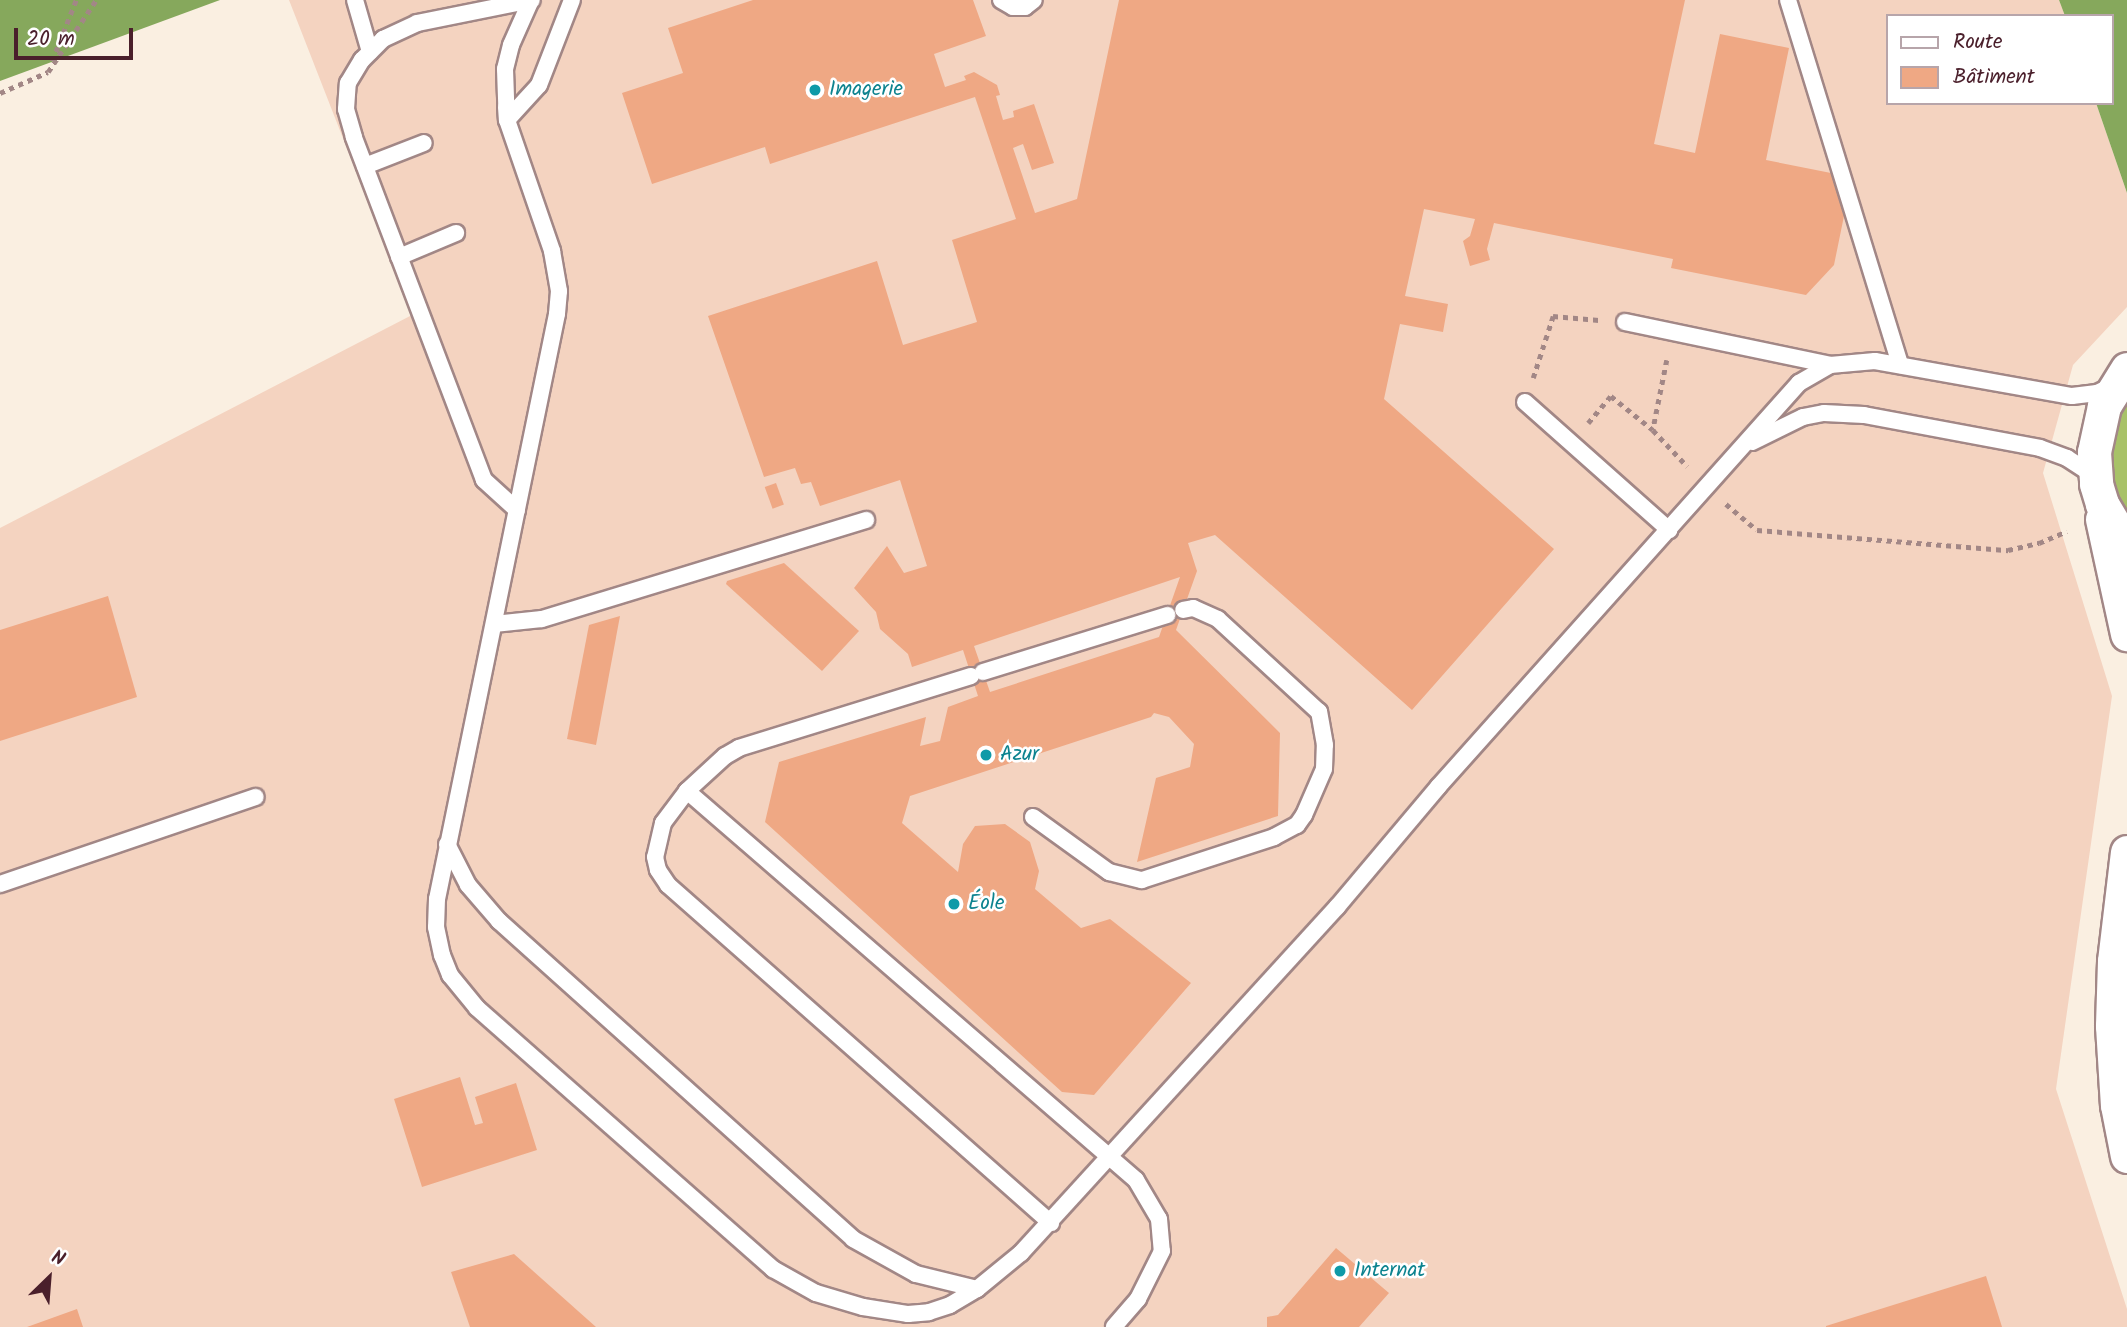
<!DOCTYPE html>
<html>
<head>
<meta charset="utf-8">
<style>
  body { margin:0 }
  #map { position:relative; width:2127px; height:1327px; overflow:hidden; background:#faefe1; font-family:Kalam,sans-serif }
  div>[style] { position:absolute }
  .built>* { inset:0; background:#f4d3c0 }
  .green>* { inset:0; background:#a8c268 }
  .forest>* { inset:0; background:#86a85c }
  .building>* { inset:0; background:#efa884; transform-origin:0 0 }
  .path>* { height:4.5px; margin-top:-2.25px; transform-origin:0; background:repeating-linear-gradient(90deg,#a28786 0 5px,transparent 0 10px) }
  .roads { filter:drop-shadow(2px 0 #a28786) drop-shadow(-2px 0 #a28786) drop-shadow(0 2px #a28786) drop-shadow(0 -2px #a28786) }
  .lane>* { height:16px; margin:-8px; padding:0 8px; transform-origin:8px; border-radius:8px; background:#fff }
  .street>* { height:33px; margin:-16.5px; padding:0 16.5px; transform-origin:16.5px; border-radius:16.5px; background:#fff }
  .dots>* { width:19px; height:19px; translate:-50% -50%; box-sizing:border-box; border:4px solid #fff; border-radius:50% }
  span { translate:-50% -50%; white-space:nowrap; text-align:center; line-height:1.15; -webkit-text-stroke:5px #fff; paint-order:stroke }
  .culture-label { font-size:21px; color:#0d838f }
  .left { translate:0 -50%; text-align:left }
  .legend { position:absolute; left:1886px; top:14px; width:228px; height:91px; box-sizing:border-box; background:#fff; border:2px solid #b7a5aa; margin:0; padding:9px 12px; list-style:none; font-size:21px; color:#4a1f2b }
  .legend li { display:flex; align-items:center; gap:14px; height:35px }
  .legend b { width:35px; border:2px solid #b7a5aa }
  .north { position:absolute; left:14px; top:1243px; width:70px; height:70px; -webkit-text-stroke:5px #fff; paint-order:stroke; rotate:25deg; font-size:19px; font-weight:700; line-height:28px; text-align:center; color:#4a1f2b }
  .north::after { content:''; display:block; margin:auto; width:24px; height:32px; background:#4a1f2b; clip-path:polygon(50% 0,100% 100%,50% 72%,0 100%) }
  .scale { position:absolute; left:14px; top:28px; width:119px; height:32px; box-sizing:border-box; border:4px solid #4a1f2b; border-top:0; padding-left:9px; font-size:21px; line-height:24px; white-space:nowrap; color:#4a1f2b; -webkit-text-stroke:5px #fff; paint-order:stroke }
</style>
</head>
<body>
<div id="map">
  <div class="built">
    <i style="clip-path:polygon(289px 0,2059px 0,2065px 16px,1887px 16px,1887px 103px,2096px 103px,2127px 193px,2127px 307px,2073px 365px,2043px 473px,2112px 696px,2056px 1089px,2127px 1309px,2127px 1327px,0 1327px,0 528px,412px 315px)"></i>
  </div>
  <div class="green">
    <i style="clip-path:polygon(2127px 396px,2127px 519px,2114px 489px,2110px 452px,2117px 416px)"></i>
  </div>
  <div class="forest">
    <i style="clip-path:polygon(0 0,220px 0,0 81px)"></i>
    <i style="clip-path:polygon(2059px 0,2127px 0,2127px 193px,2096px 103px,2111px 103px,2111px 16px,2065px 16px)"></i>
  </div>
  <div class="building">
    <i style="clip-path:polygon(evenodd,753px 0,973px 0,986px 36px,934px 54px,945px 87px,966px 80px,964px 76px,974px 72px,997px 85px,1000px 95px,996px 96px,1003px 120px,1014px 117px,1013px 111px,1034px 104px,1054px 163px,1032px 170px,1023px 144px,1013px 148px,1035px 213px,1077px 199px,1119px 0,1685px 0,1654px 144px,1695px 153px,1720px 34px,1789px 48px,1766px 160px,1831px 173px,1845px 211px,1834px 265px,1806px 295px,1671px 268px,1673px 259px,1494px 223px,1487px 249px,1490px 260px,1470px 266px,1463px 241px,1470px 236px,1475px 219px,1424px 209px,1405px 296px,1448px 304px,1443px 332px,1400px 324px,1384px 399px,1554px 549px,1412px 710px,1215px 535px,1188px 543px,1197px 571px,1176px 630px,1280px 733px,1278px 816px,1137px 862px,1156px 778px,1190px 767px,1194px 744px,1169px 717px,1154px 713px,1151px 717px,910px 796px,902px 823px,958px 872px,963px 844px,975px 826px,1005px 824px,1030px 842px,1039px 871px,1035px 889px,1081px 928px,1110px 919px,1191px 983px,1094px 1095px,1062px 1092px,765px 822px,779px 762px,926px 717px,920px 746px,940px 741px,948px 707px,978px 696px,963px 650px,912px 667px,908px 654px,880px 629px,876px 612px,854px 588px,887px 546px,904px 573px,927px 566px,900px 480px,820px 506px,811px 482px,801px 484px,795px 468px,764px 477px,708px 316px,877px 261px,903px 345px,977px 322px,952px 240px,1016px 219px,975px 97px,770px 164px,765px 147px,652px 184px,622px 93px,683px 73px,668px 28px,753px 0,1180px 577px,1159px 637px,990px 692px,974px 646px,1180px 577px)"></i>
    <i style="left:776px;top:483px;width:23px;height:12px;rotate:70deg"></i>
    <i style="clip-path:polygon(784px 563px,859px 631px,822px 671px,726px 584px,727px 581px)"></i>
    <i style="clip-path:polygon(108px 596px,137px 697px,0 741px,0 630px)"></i>
    <i style="clip-path:polygon(620px 616px,596px 745px,567px 739px,589px 625px)"></i>
    <i style="clip-path:polygon(460px 1077px,475px 1125px,483px 1123px,475px 1097px,516px 1083px,537px 1150px,422px 1187px,394px 1099px)"></i>
    <i style="clip-path:polygon(1336px 1248px,1389px 1293px,1359px 1327px,1267px 1327px,1267px 1317px,1278px 1315px)"></i>
    <i style="clip-path:polygon(514px 1254px,596px 1327px,470px 1327px,451px 1272px)"></i>
    <i style="clip-path:polygon(1986px 1276px,2002px 1327px,1826px 1327px,1826px 1326px)"></i>
    <i style="clip-path:polygon(77px 1309px,83px 1327px,27px 1327px)"></i>
  </div>
  <div class="path">
    <i style="left:52px;top:61px;width:66px;rotate:-68.5deg"></i>
    <i style="left:48px;top:72px;width:87px;rotate:-56.3deg"></i>
    <i style="left:0;top:93px;width:52px;rotate:-23.6deg"></i>
    <i style="left:1667px;top:360px;width:71px;rotate:101.3deg"></i>
    <i style="left:1653px;top:430px;width:50px;rotate:46.6deg"></i>
    <i style="left:1533px;top:378px;width:65px;rotate:-72.1deg"></i>
    <i style="left:1553px;top:316px;width:46px;rotate:5deg"></i>
    <i style="left:1588px;top:423px;width:35px;rotate:-50deg"></i>
    <i style="left:1611px;top:396px;width:54px;rotate:39deg"></i>
    <i style="left:1726px;top:504px;width:40px;rotate:40deg"></i>
    <i style="left:1757px;top:530px;width:252px;rotate:4.6deg"></i>
    <i style="left:2008px;top:550px;width:32px;rotate:-13deg"></i>
    <i style="left:2039px;top:543px;width:30px;rotate:-23deg"></i>
  </div>
  <div class="roads">
    <div class="lane">
      <i style="left:355px;top:0;width:54px;rotate:73.9deg"></i>
      <i style="left:531px;top:0;width:49px;rotate:114deg"></i>
      <i style="left:511px;top:45px;width:25px;rotate:104deg"></i>
      <i style="left:505px;top:69px;width:38px;rotate:88deg"></i>
      <i style="left:506px;top:107px;width:13px;rotate:86deg"></i>
      <i style="left:507px;top:120px;width:139px;rotate:71deg"></i>
      <i style="left:552px;top:251px;width:41px;rotate:80.1deg"></i>
      <i style="left:559px;top:291px;width:23px;rotate:95deg"></i>
      <i style="left:557px;top:314px;width:597px;rotate:101.59deg"></i>
      <i style="left:437px;top:899px;width:28px;rotate:92deg"></i>
      <i style="left:436px;top:927px;width:29px;rotate:78deg"></i>
      <i style="left:442px;top:955px;width:22px;rotate:68deg"></i>
      <i style="left:450px;top:975px;width:43px;rotate:50.7deg"></i>
      <i style="left:477px;top:1008px;width:395px;rotate:41.4deg"></i>
      <i style="left:773px;top:1269px;width:49px;rotate:29.2deg"></i>
      <i style="left:816px;top:1293px;width:49px;rotate:16.6deg"></i>
      <i style="left:863px;top:1307px;width:46px;rotate:8.8deg"></i>
      <i style="left:908px;top:1314px;width:21px;rotate:-5deg"></i>
      <i style="left:929px;top:1312px;width:22px;rotate:-18deg"></i>
      <i style="left:950px;top:1305px;width:31px;rotate:-31deg"></i>
      <i style="left:977px;top:1289px;width:57px;rotate:-39.3deg"></i>
      <i style="left:1021px;top:1253px;width:469px;rotate:-47.6deg"></i>
      <i style="left:1337px;top:907px;width:157px;rotate:-49.9deg"></i>
      <i style="left:1438px;top:787px;width:542px;rotate:-48.22deg"></i>
      <i style="left:1799px;top:383px;width:36px;rotate:-30deg"></i>
      <i style="left:1830px;top:365px;width:45px;rotate:-5.1deg"></i>
      <i style="left:1875px;top:361px;width:200px;rotate:10.1deg"></i>
      <i style="left:2072px;top:396px;width:25px;rotate:-7deg"></i>
      <i style="left:2097px;top:393px;width:14px;rotate:-25deg"></i>
      <i style="left:1001px;top:0;width:14px;rotate:30deg"></i>
      <i style="left:1013px;top:7px;width:12px"></i>
      <i style="left:1025px;top:7px;width:11px;rotate:-38deg"></i>
      <i style="left:1788px;top:0;width:382px;rotate:72.9deg"></i>
      <i style="left:507px;top:120px;width:47px;rotate:-47.6deg"></i>
      <i style="left:539px;top:85px;width:91px;rotate:-68.8deg"></i>
      <i style="left:365px;top:166px;width:63px;rotate:-21.3deg"></i>
      <i style="left:399px;top:257px;width:62px;rotate:-22.8deg"></i>
      <i style="left:1625px;top:322px;width:209px;rotate:11.8deg"></i>
      <i style="left:1525px;top:402px;width:193px;rotate:41.6deg"></i>
      <i style="left:1752px;top:442px;width:57px;rotate:-26.1deg"></i>
      <i style="left:1803px;top:417px;width:21px;rotate:-11deg"></i>
      <i style="left:1824px;top:413px;width:40px;rotate:2.9deg"></i>
      <i style="left:1864px;top:415px;width:179px;rotate:10.6deg"></i>
      <i style="left:2040px;top:448px;width:29px;rotate:20deg"></i>
      <i style="left:2067px;top:458px;width:33px;rotate:33deg"></i>
      <i style="left:517px;top:510px;width:45px;rotate:-137.7deg"></i>
      <i style="left:484px;top:480px;width:367px;rotate:-110.8deg"></i>
      <i style="left:354px;top:137px;width:29px;rotate:-106deg"></i>
      <i style="left:346px;top:109px;width:26px;rotate:-86deg"></i>
      <i style="left:348px;top:83px;width:27px;rotate:-59deg"></i>
      <i style="left:362px;top:60px;width:30px;rotate:-45deg"></i>
      <i style="left:383px;top:39px;width:38px;rotate:-25deg"></i>
      <i style="left:417px;top:23px;width:117px;rotate:-11.3deg"></i>
      <i style="left:494px;top:624px;width:48px;rotate:-5.9deg"></i>
      <i style="left:542px;top:619px;width:339px;rotate:-17deg"></i>
      <i style="left:983px;top:672px;width:193px;rotate:-17.2deg"></i>
      <i style="left:971px;top:676px;width:243px;rotate:162.8deg"></i>
      <i style="left:739px;top:748px;width:16px;rotate:150deg"></i>
      <i style="left:725px;top:756px;width:52px;rotate:137.4deg"></i>
      <i style="left:687px;top:791px;width:40px;rotate:127deg"></i>
      <i style="left:663px;top:823px;width:35px;rotate:103deg"></i>
      <i style="left:655px;top:857px;width:13px;rotate:77deg"></i>
      <i style="left:658px;top:870px;width:18px;rotate:56deg"></i>
      <i style="left:668px;top:885px;width:511px;rotate:41.43deg"></i>
      <i style="left:687px;top:791px;width:594px;rotate:40.9deg"></i>
      <i style="left:1136px;top:1180px;width:45px;rotate:59.5deg"></i>
      <i style="left:1159px;top:1219px;width:32px;rotate:85deg"></i>
      <i style="left:1162px;top:1251px;width:54px;rotate:116.6deg"></i>
      <i style="left:1138px;top:1299px;width:37px;rotate:131deg"></i>
      <i style="left:1033px;top:817px;width:94px;rotate:35.9deg"></i>
      <i style="left:1109px;top:872px;width:34px;rotate:14deg"></i>
      <i style="left:1142px;top:880px;width:139px;rotate:-18deg"></i>
      <i style="left:1274px;top:837px;width:26px;rotate:-28deg"></i>
      <i style="left:1297px;top:825px;width:12px;rotate:-55deg"></i>
      <i style="left:1304px;top:815px;width:50px;rotate:-66.5deg"></i>
      <i style="left:1324px;top:769px;width:24px;rotate:-88deg"></i>
      <i style="left:1325px;top:745px;width:34px;rotate:-100deg"></i>
      <i style="left:1319px;top:712px;width:137px;rotate:-137.4deg"></i>
      <i style="left:1218px;top:619px;width:27px;rotate:-156deg"></i>
      <i style="left:1193px;top:608px;width:10px;rotate:169deg"></i>
      <i style="left:447px;top:844px;width:46px;rotate:62.9deg"></i>
      <i style="left:468px;top:885px;width:48px;rotate:49.3deg"></i>
      <i style="left:499px;top:921px;width:476px;rotate:41.9deg"></i>
      <i style="left:853px;top:1239px;width:72px;rotate:29.1deg"></i>
      <i style="left:916px;top:1274px;width:63px;rotate:13.8deg"></i>
      <i style="left:0;top:884px;width:270px;rotate:-18.8deg"></i>
    </div>
    <div class="street">
      <i style="left:2127px;top:369px;width:44px;rotate:121.9deg"></i>
      <i style="left:2104px;top:406px;width:47px;rotate:102.3deg"></i>
      <i style="left:2094px;top:452px;width:32px;rotate:86deg"></i>
      <i style="left:2096px;top:484px;width:21px;rotate:73deg"></i>
      <i style="left:2102px;top:504px;width:49px;rotate:59.2deg"></i>
      <i style="left:2102px;top:519px;width:118px;rotate:77.7deg"></i>
      <i style="left:2127px;top:852px;width:110px;rotate:96.8deg"></i>
      <i style="left:2114px;top:961px;width:65px;rotate:91.8deg"></i>
      <i style="left:2112px;top:1026px;width:79px;rotate:86.4deg"></i>
      <i style="left:2117px;top:1105px;width:52px;rotate:78.9deg"></i>
    </div>
  </div>
  <div class="dots">
    <i style="left:815px;top:90px;background:#0f9aa8"></i>
    <i style="left:986px;top:755px;background:#0f9aa8"></i>
    <i style="left:954px;top:904px;background:#0f9aa8"></i>
    <i style="left:1340px;top:1271px;background:#0f9aa8"></i>
  </div>
  <div class="culture-label">
    <span class="left" style="left:829px;top:90px">Imagerie</span>
    <span class="left" style="left:1000px;top:755px">Azur</span>
    <span class="left" style="left:968px;top:904px">Éole</span>
    <span class="left" style="left:1354px;top:1271px">Internat</span>
  </div>
  <ul class="legend">
  <li><b style="height:9px;background:#fff"></b>Route</li>
  <li><b style="height:19px;background:#efa884"></b>Bâtiment</li>
  </ul>
  <div class="north">N</div>
  <div class="scale">20 m</div>
</div>
</body>
</html>
